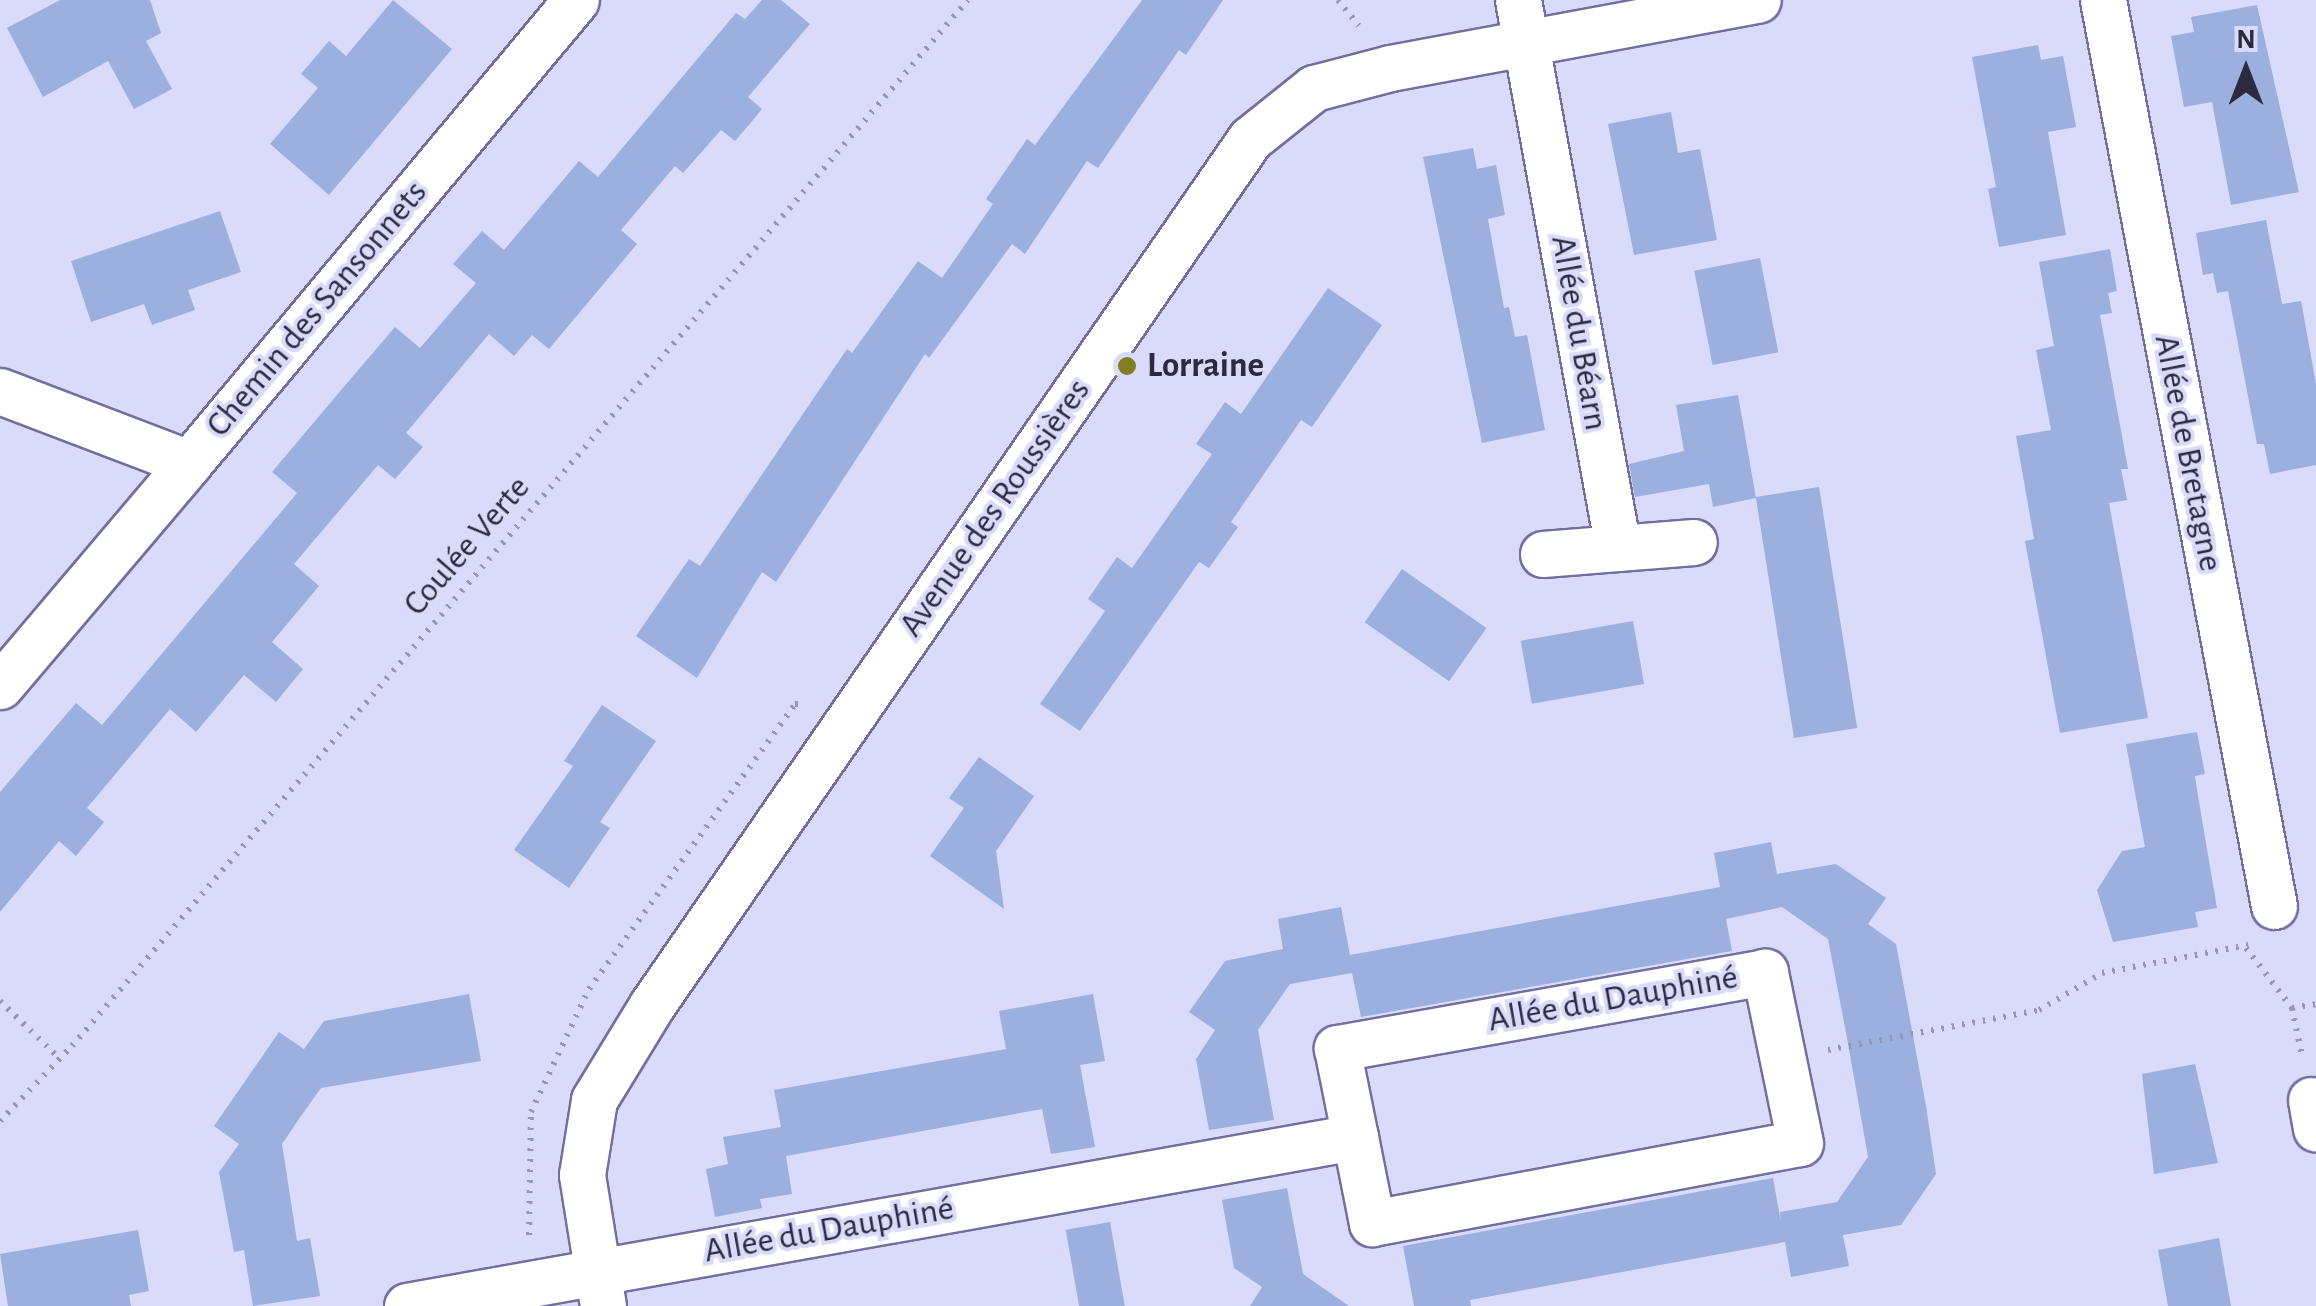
<!DOCTYPE html>
<html>
<head>
<meta charset="utf-8">
<style>
  body { margin:0 }
  #map { position:relative; width:2316px; height:1306px; overflow:hidden; background:#dadafa; font-family:"Alegreya Sans",sans-serif }
  div>[style] { position:absolute }
  .building>* { inset:0; background:#9bb0df; transform-origin:0 0 }
  .path>* { height:6px; margin-top:-3px; transform-origin:0; background:repeating-linear-gradient(90deg,#9897b3 0 2.5px,transparent 0 10.5px) }
  .roads { filter:drop-shadow(2px 0 #716f9e) drop-shadow(-2px 0 #716f9e) drop-shadow(0 2px #716f9e) drop-shadow(0 -2px #716f9e) }
  .street>* { height:45px; margin:-22.5px; padding:0 22.5px; transform-origin:22.5px; border-radius:22.5px; background:#fff }
  .dots>* { width:28px; height:28px; translate:-50% -50%; box-sizing:border-box; border:5px solid #dadafa; border-radius:50% }
  span { translate:-50% -50%; white-space:nowrap; text-align:center; line-height:1.15; -webkit-text-stroke:8px #dadafa; paint-order:stroke }
  .street-label { font-size:35px; color:#2b2a3e }
  .poi-label { font-size:35px; color:#2b2a3e; font-weight:700 }
  .left { translate:0 -50%; text-align:left }
  .north { position:absolute; left:2196px; top:20px; width:100px; height:100px; -webkit-text-stroke:8px #dadafa; paint-order:stroke; rotate:0deg; font-size:28px; font-weight:700; line-height:40px; text-align:center; color:#2b2a3e }
  .north::after { content:''; display:block; margin:auto; width:35px; height:45px; background:#2b2a3e; clip-path:polygon(50% 0,100% 100%,50% 72%,0 100%) }
</style>
</head>
<body>
<div id="map">
  <div class="building">
    <i style="clip-path:polygon(60px 0,150px 0,161px 33px,146px 41px,172px 89px,134px 109px,108px 61px,43px 97px,7px 28px)"></i>
    <i style="clip-path:polygon(393px 0,452px 49px,329px 195px,270px 144px,318px 88px,301px 74px,329px 41px,346px 56px)"></i>
    <i style="clip-path:polygon(762px 0,781px 0,810px 24px,748px 97px,762px 109px,748px 126px,735px 141px,721px 130px,683px 173px,675px 166px,621px 230px,637px 244px,549px 349px,532px 335px,514px 356px,489px 334px,406px 433px,423px 447px,395px 479px,378px 465px,294px 564px,319px 586px,272px 642px,303px 669px,289px 686px,276px 702px,244px 675px,196px 732px,170px 709px,87px 808px,104px 822px,76px 856px,59px 841px,0 912px,0 792px,76px 703px,102px 725px,297px 493px,272px 472px,342px 389px,395px 327px,420px 348px,476px 283px,453px 264px,482px 231px,504px 250px,579px 161px,598px 177px,736px 13px,745px 19px)"></i>
    <i style="clip-path:polygon(1142px 0,1223px 0,1186px 55px,1179px 50px,1098px 168px,1087px 161px,1025px 254px,1012px 244px,929px 358px,925px 354px,776px 582px,762px 572px,697px 678px,636px 636px,689px 559px,700px 566px,847px 349px,852px 353px,918px 261px,942px 278px,993px 204px,986px 199px,1027px 139px,1035px 145px)"></i>
    <i style="clip-path:polygon(2257px 5px,2299px 192px,2231px 205px,2212px 102px,2184px 107px,2171px 36px,2194px 32px,2191px 17px)"></i>
    <i style="clip-path:polygon(2038px 45px,2041px 60px,2063px 56px,2076px 127px,2048px 132px,2066px 235px,1999px 247px,1988px 189px,1996px 187px,1972px 57px)"></i>
    <i style="clip-path:polygon(1671px 112px,1678px 153px,1700px 149px,1717px 240px,1634px 255px,1608px 124px)"></i>
    <i style="clip-path:polygon(1473px 148px,1477px 169px,1496px 165px,1505px 215px,1488px 219px,1504px 308px,1509px 307px,1515px 337px,1527px 335px,1545px 430px,1482px 443px,1423px 157px)"></i>
    <i style="clip-path:polygon(220px 211px,241px 272px,188px 290px,195px 310px,152px 325px,144px 304px,91px 322px,71px 261px)"></i>
    <i style="clip-path:polygon(2266px 220px,2282px 304px,2301px 301px,2316px 384px,2316px 465px,2270px 474px,2264px 444px,2257px 444px,2228px 291px,2217px 293px,2213px 273px,2203px 275px,2196px 233px)"></i>
    <i style="clip-path:polygon(2110px 249px,2117px 291px,2108px 293px,2112px 313px,2100px 315px,2128px 469px,2121px 469px,2127px 500px,2109px 503px,2148px 718px,2060px 733px,2025px 541px,2034px 539px,2016px 436px,2051px 430px,2036px 350px,2054px 346px,2039px 262px)"></i>
    <i style="left:1760px;top:258px;width:96px;height:67px;rotate:79deg"></i>
    <i style="clip-path:polygon(1328px 288px,1382px 325px,1312px 427px,1301px 420px,1231px 522px,1238px 527px,1209px 568px,1199px 562px,1080px 731px,1040px 704px,1105px 611px,1088px 599px,1117px 557px,1132px 568px,1212px 454px,1196px 444px,1225px 402px,1241px 414px)"></i>
    <i style="clip-path:polygon(1738px 395px,1756px 498px,1713px 507px,1709px 484px,1635px 497px,1629px 464px,1684px 451px,1676px 405px)"></i>
    <i style="left:1819px;top:487px;width:244px;height:64px;rotate:81deg"></i>
    <i style="left:1402px;top:569px;width:103px;height:65px;rotate:35deg"></i>
    <i style="left:1633px;top:621px;width:64px;height:114px;rotate:80deg"></i>
    <i style="clip-path:polygon(602px 705px,656px 741px,600px 822px,610px 828px,569px 888px,514px 850px,573px 766px,564px 761px)"></i>
    <i style="clip-path:polygon(2197px 732px,2205px 774px,2195px 776px,2198px 796px,2217px 908px,2195px 912px,2198px 927px,2113px 942px,2097px 890px,2122px 851px,2145px 847px,2126px 744px)"></i>
    <i style="clip-path:polygon(979px 757px,1034px 796px,996px 851px,1004px 909px,930px 856px,964px 808px,949px 798px)"></i>
    <i style="clip-path:polygon(1771px 842px,1777px 874px,1836px 864px,1886px 898px,1868px 924px,1896px 944px,1926px 1106px,1936px 1174px,1901px 1225px,1843px 1235px,1849px 1266px,1791px 1277px,1785px 1242px,1470px 1300px,1471px 1306px,1414px 1306px,1403px 1246px,1773px 1178px,1781px 1222px,1780px 1212px,1837px 1202px,1868px 1157px,1847px 1038px,1828px 939px,1782px 907px,1726px 919px,1732px 951px,1361px 1017px,1352px 973px,1290px 984px,1258px 1030px,1274px 1120px,1209px 1130px,1196px 1059px,1215px 1030px,1189px 1012px,1225px 961px,1283px 949px,1278px 919px,1341px 907px,1350px 955px,1720px 887px,1714px 853px)"></i>
    <i style="clip-path:polygon(469px 994px,481px 1061px,321px 1088px,301px 1116px,282px 1144px,297px 1241px,310px 1238px,320px 1296px,253px 1306px,244px 1250px,234px 1252px,219px 1172px,239px 1144px,214px 1126px,279px 1032px,304px 1049px,324px 1021px)"></i>
    <i style="clip-path:polygon(1093px 994px,1105px 1061px,1080px 1065px,1095px 1147px,1051px 1154px,1042px 1109px,786px 1156px,785px 1150px,792px 1194px,760px 1199px,762px 1208px,715px 1217px,706px 1169px,728px 1164px,723px 1137px,781px 1127px,774px 1090px,1006px 1049px,999px 1011px)"></i>
    <i style="clip-path:polygon(2195px 1064px,2218px 1163px,2154px 1174px,2142px 1074px)"></i>
    <i style="clip-path:polygon(1287px 1188px,1303px 1274px,1349px 1306px,1250px 1306px,1262px 1287px,1234px 1268px,1222px 1200px)"></i>
    <i style="left:1110px;top:1222px;width:85px;height:45px;rotate:80deg"></i>
    <i style="clip-path:polygon(138px 1230px,149px 1291px,129px 1295px,131px 1306px,8px 1306px,0 1254px)"></i>
    <i style="clip-path:polygon(2219px 1238px,2231px 1306px,2168px 1306px,2158px 1250px)"></i>
  </div>
  <div class="path">
    <i style="left:1338px;top:0;width:33px;rotate:51deg"></i>
    <i style="left:2246px;top:948px;width:76px;rotate:52.5deg"></i>
    <i style="left:2292px;top:1008px;width:49px;rotate:78.2deg"></i>
    <i style="left:0;top:1001px;width:83px;rotate:44deg"></i>
    <i style="left:2292px;top:1008px;width:24px;rotate:-9deg"></i>
    <i style="left:1828px;top:1050px;width:215px;rotate:-10.7deg"></i>
    <i style="left:2039px;top:1010px;width:73px;rotate:-30.4deg"></i>
    <i style="left:2102px;top:973px;width:149px;rotate:-10.9deg"></i>
    <i style="left:0;top:1121px;width:104px;rotate:-46.2deg"></i>
    <i style="left:72px;top:1046px;width:1377px;rotate:-49.42deg"></i>
    <i style="left:529px;top:1235px;width:123px;rotate:-89.1deg"></i>
    <i style="left:531px;top:1112px;width:136px;rotate:-64.8deg"></i>
    <i style="left:589px;top:989px;width:352px;rotate:-54.1deg"></i>
    <i style="left:795px;top:704px;width:6px"></i>
  </div>
  <div class="roads">
    <div class="street">
      <i style="left:1518px;top:0;width:557px;rotate:79.66deg"></i>
      <i style="left:1618px;top:548px;width:76px;rotate:-4.5deg"></i>
      <i style="left:2103px;top:0;width:922px;rotate:79.31deg"></i>
      <i style="left:0;top:391px;width:202px;rotate:20.9deg"></i>
      <i style="left:189px;top:463px;width:603px;rotate:-50.11deg"></i>
      <i style="left:1543px;top:554px;width:75px;rotate:-4.6deg"></i>
      <i style="left:0;top:686px;width:292px;rotate:-49.7deg"></i>
      <i style="left:2311px;top:1100px;width:29px;rotate:80deg"></i>
      <i style="left:407px;top:1306px;width:963px;rotate:-10.11deg"></i>
      <i style="left:1355px;top:1137px;width:88px;rotate:78.8deg"></i>
      <i style="left:1372px;top:1223px;width:435px;rotate:-10.6deg"></i>
      <i style="left:1800px;top:1143px;width:175px;rotate:-101.6deg"></i>
      <i style="left:1765px;top:972px;width:435px;rotate:169.9deg"></i>
      <i style="left:1337px;top:1048px;width:91px;rotate:78.6deg"></i>
      <i style="left:603px;top:1306px;width:133px;rotate:-99.1deg"></i>
      <i style="left:582px;top:1175px;width:76px;rotate:-80.9deg"></i>
      <i style="left:594px;top:1100px;width:111px;rotate:-58.6deg"></i>
      <i style="left:652px;top:1005px;width:1052px;rotate:-55.37deg"></i>
      <i style="left:1250px;top:139px;width:82px;rotate:-38.6deg"></i>
      <i style="left:1314px;top:88px;width:79px;rotate:-14.7deg"></i>
      <i style="left:1390px;top:68px;width:374px;rotate:-10.5deg"></i>
    </div>
  </div>
  <div class="dots">
    <i style="left:1127px;top:366px;background:#827d23"></i>
  </div>
  <div class="street-label">
    <span style="left:317px;top:309px;rotate:-50deg">Chemin des Sansonnets</span>
    <span style="left:1579px;top:333px;rotate:80deg">Allée du Béarn</span>
    <span style="left:2188px;top:453px;rotate:79deg">Allée de Bretagne</span>
    <span style="left:995px;top:508px;rotate:-55deg">Avenue des Roussières</span>
    <span style="left:467px;top:546px;rotate:-49deg">Coulée Verte</span>
    <span style="left:1613px;top:999px;rotate:-10deg">Allée du Dauphiné</span>
    <span style="left:829px;top:1230px;rotate:-10deg">Allée du Dauphiné</span>
  </div>
  <div class="poi-label">
    <span class="left" style="left:1147px;top:366px">Lorraine</span>
  </div>
  <div class="north">N</div>
</div>
</body>
</html>
